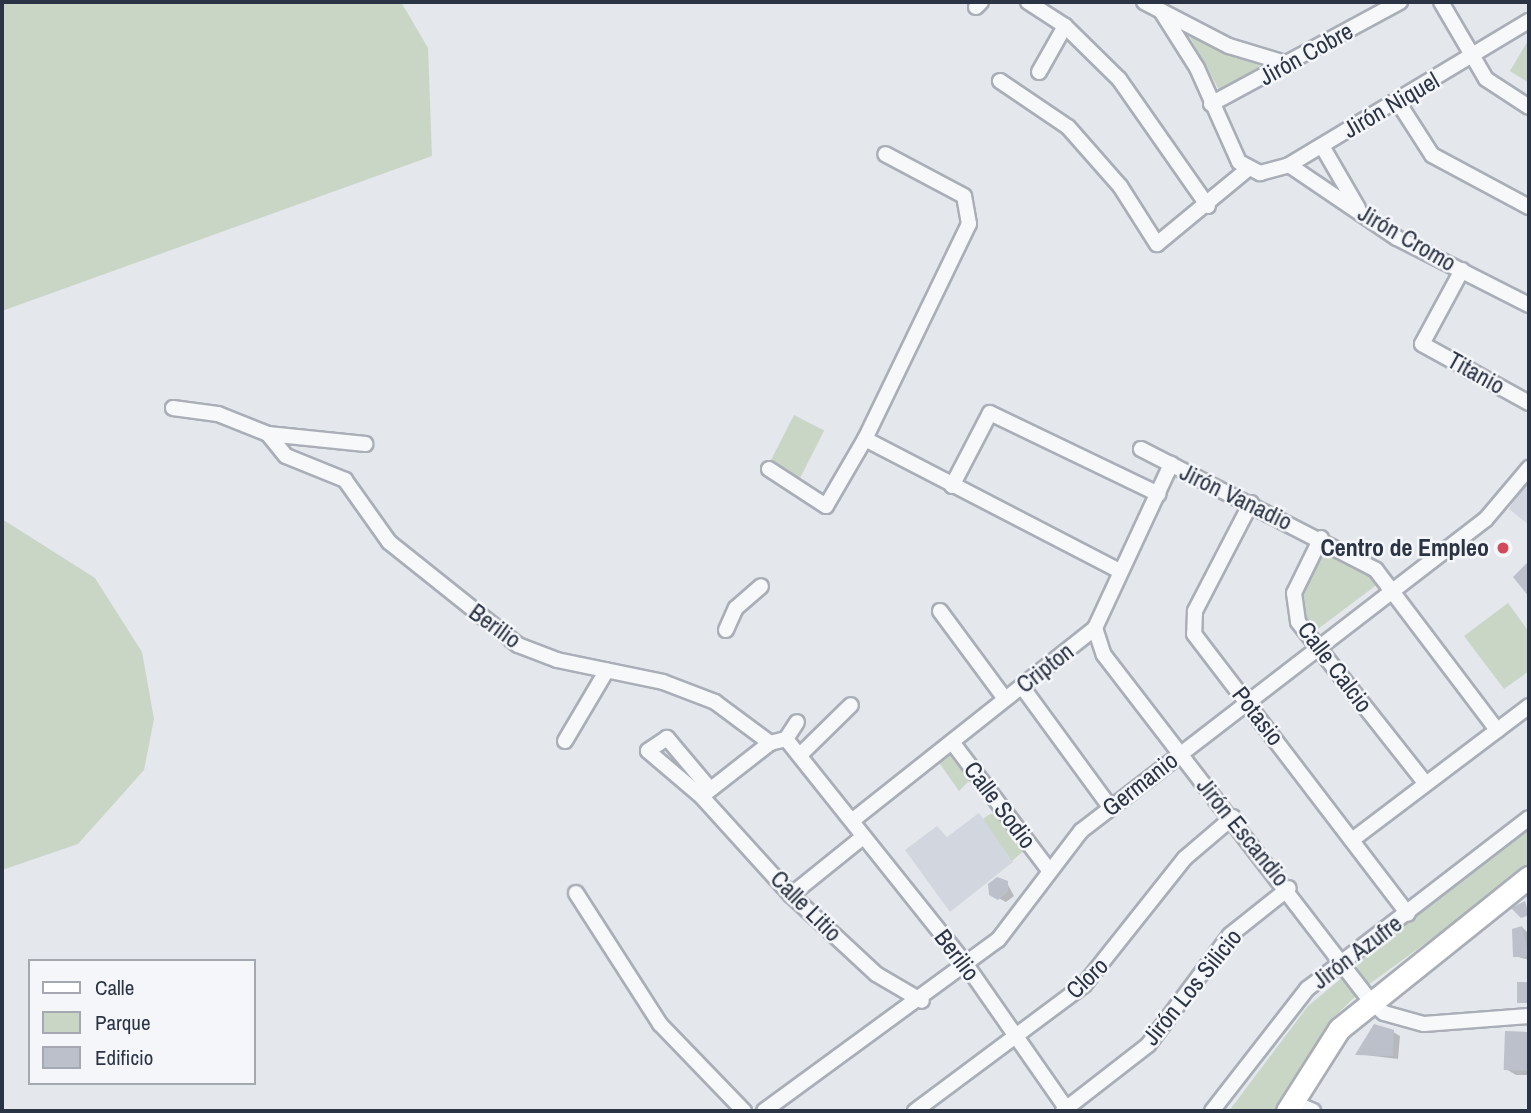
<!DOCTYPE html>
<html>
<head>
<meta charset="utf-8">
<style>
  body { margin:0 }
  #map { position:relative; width:1531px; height:1113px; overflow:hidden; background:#e4e7ec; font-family:"Archivo Narrow",sans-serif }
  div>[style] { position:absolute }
  .built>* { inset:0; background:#d2d6de }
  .green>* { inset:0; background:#c9d6c5; transform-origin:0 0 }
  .shadow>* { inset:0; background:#0003 }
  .building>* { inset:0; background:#bbc0ca; transform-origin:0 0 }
  .roads { filter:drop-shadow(2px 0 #a9aeb7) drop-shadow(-2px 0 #a9aeb7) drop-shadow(0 2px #a9aeb7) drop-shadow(0 -2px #a9aeb7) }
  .street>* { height:14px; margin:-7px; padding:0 7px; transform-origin:7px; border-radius:7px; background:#f7f8fa }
  .secondary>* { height:21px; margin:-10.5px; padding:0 10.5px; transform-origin:10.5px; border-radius:10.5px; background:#fff }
  .dots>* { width:19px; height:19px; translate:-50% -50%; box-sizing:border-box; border:4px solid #f4f6f9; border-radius:50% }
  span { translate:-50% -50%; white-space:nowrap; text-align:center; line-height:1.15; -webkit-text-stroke:5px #f4f6f9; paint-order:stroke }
  .street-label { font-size:24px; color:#2b3445 }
  .poi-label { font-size:24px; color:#2b3445; font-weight:700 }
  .right { translate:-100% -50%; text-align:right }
  .frame { position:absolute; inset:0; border:4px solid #2b3445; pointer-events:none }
  .legend { position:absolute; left:28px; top:959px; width:228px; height:126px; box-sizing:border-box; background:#f4f6f9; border:2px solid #a4a8b1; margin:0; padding:9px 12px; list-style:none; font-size:21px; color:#2b3445 }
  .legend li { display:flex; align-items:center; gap:14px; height:35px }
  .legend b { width:35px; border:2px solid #a4a8b1 }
</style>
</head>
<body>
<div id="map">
  <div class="built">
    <i style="clip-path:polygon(1529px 478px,1529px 525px,1509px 509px)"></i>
    <i style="clip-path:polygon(979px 813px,1013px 862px,950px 912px,905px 850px,937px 826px,947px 837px)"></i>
  </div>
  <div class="green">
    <i style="clip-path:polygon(2px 2px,401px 2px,428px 48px,432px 156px,2px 311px)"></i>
    <i style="clip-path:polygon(1185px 28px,1262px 67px,1219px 90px)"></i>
    <i style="clip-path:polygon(1529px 39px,1529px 83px,1510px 71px)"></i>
    <i style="left:794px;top:415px;width:34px;height:54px;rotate:27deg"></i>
    <i style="clip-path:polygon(2px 519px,95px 578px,142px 652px,154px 719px,144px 770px,78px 844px,2px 870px)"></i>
    <i style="clip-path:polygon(1325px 536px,1376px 570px,1379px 583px,1314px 632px,1298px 599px)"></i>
    <i style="clip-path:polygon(1508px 603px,1529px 632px,1529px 671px,1504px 689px,1464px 636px)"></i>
    <i style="clip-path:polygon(947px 752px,970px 780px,959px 791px,938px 761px)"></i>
    <i style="clip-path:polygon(990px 814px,997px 814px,1026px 849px,1012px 861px,983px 819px)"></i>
    <i style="clip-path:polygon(1529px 825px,1529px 868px,1368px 985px,1352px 958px)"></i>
    <i style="clip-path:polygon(1343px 977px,1359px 993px,1334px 1017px,1279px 1111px,1229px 1111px,1308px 1006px)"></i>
  </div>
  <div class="shadow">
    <i style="clip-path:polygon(1007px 883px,1014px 896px,1006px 902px,991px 894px)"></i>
    <i style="clip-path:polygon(1522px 927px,1529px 934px,1529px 960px,1515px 956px)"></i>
    <i style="clip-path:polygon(1393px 1032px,1400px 1036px,1398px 1059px,1357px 1054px)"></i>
    <i style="clip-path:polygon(1528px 1033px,1529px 1075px,1516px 1075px,1506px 1069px)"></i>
  </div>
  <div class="building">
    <i style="clip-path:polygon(1529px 561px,1529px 597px,1513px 577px)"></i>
    <i style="clip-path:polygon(997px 877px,1008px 881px,1008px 892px,998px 900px,989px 895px,988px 884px)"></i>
    <i style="clip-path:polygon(1525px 901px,1529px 915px,1521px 918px,1511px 908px)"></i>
    <i style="clip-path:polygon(1522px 926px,1529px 957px,1513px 957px,1512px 929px)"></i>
    <i style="left:1517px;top:982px;width:12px;height:21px"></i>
    <i style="clip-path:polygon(1374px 1024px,1394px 1030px,1393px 1056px,1355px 1055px)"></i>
    <i style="left:1505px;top:1031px;width:24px;height:39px;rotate:2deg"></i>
  </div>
  <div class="roads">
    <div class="street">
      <i style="left:1028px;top:2px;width:44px;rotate:33deg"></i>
      <i style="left:1065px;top:26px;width:76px;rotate:44.5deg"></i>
      <i style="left:1119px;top:79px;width:155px;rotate:55deg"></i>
      <i style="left:1144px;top:2px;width:96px;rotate:27.4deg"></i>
      <i style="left:1229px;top:46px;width:63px;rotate:16.7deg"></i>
      <i style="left:1441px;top:2px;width:89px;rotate:59.7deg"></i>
      <i style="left:1486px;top:79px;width:51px;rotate:33.1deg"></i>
      <i style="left:976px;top:7px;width:7px;rotate:-45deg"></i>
      <i style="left:1161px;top:11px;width:67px;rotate:57.7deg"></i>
      <i style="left:1197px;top:68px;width:103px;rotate:65.9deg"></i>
      <i style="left:1239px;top:162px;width:24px;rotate:28deg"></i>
      <i style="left:1260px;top:173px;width:30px;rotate:-15deg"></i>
      <i style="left:1289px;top:165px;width:280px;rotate:-31deg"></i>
      <i style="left:1039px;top:72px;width:53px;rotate:-60.5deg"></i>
      <i style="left:1000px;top:81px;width:82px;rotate:34.1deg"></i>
      <i style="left:1068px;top:127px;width:79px;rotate:48.6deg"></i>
      <i style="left:1120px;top:186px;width:69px;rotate:57.5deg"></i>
      <i style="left:1157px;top:244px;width:118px;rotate:-39.5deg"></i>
      <i style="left:1398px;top:102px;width:63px;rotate:57.3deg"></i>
      <i style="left:1432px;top:155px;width:110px;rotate:28.2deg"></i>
      <i style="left:1211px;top:104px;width:215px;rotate:-28.4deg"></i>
      <i style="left:1322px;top:146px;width:72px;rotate:59.9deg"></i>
      <i style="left:1289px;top:165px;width:130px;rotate:34.1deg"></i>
      <i style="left:1397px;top:238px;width:148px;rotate:26.9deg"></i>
      <i style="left:1462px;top:270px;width:84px;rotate:118.4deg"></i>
      <i style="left:1422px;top:344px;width:122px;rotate:28.9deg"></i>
      <i style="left:173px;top:408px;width:45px;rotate:7.6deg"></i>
      <i style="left:218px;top:414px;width:54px;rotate:21.8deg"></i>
      <i style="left:268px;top:434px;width:98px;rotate:5.9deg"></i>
      <i style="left:268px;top:434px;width:28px;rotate:51deg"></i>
      <i style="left:286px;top:456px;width:64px;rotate:22.1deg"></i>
      <i style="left:345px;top:480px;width:76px;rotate:54.6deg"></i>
      <i style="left:389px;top:542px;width:165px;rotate:38.6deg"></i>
      <i style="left:518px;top:645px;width:42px;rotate:21deg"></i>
      <i style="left:557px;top:660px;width:108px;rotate:11.7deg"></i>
      <i style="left:663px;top:682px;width:56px;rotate:21deg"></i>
      <i style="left:715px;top:702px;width:69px;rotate:36.7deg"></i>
      <i style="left:865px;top:439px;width:285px;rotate:27.4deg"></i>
      <i style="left:1141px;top:449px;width:264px;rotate:27.2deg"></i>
      <i style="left:1376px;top:570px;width:201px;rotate:52.9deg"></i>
      <i style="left:769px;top:469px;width:68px;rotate:33deg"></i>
      <i style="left:826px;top:506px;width:78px;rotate:-59.8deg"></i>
      <i style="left:865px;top:439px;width:239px;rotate:-64.2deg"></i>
      <i style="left:969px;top:224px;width:28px;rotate:-100deg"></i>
      <i style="left:964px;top:196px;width:89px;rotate:-152deg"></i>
      <i style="left:952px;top:486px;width:82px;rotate:-62.5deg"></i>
      <i style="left:990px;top:413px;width:187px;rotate:25.7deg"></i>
      <i style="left:1251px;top:503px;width:122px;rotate:117.4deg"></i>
      <i style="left:1195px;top:611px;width:23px;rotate:92deg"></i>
      <i style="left:1194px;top:634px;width:352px;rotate:52.6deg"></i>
      <i style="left:1321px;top:538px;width:61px;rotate:116.1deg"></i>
      <i style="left:1294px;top:593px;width:29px;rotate:82deg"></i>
      <i style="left:1298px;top:622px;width:206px;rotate:51.7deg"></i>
      <i style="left:940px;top:611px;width:109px;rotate:53.5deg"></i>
      <i style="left:1095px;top:628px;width:28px;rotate:72deg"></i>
      <i style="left:1104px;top:655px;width:436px;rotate:52.4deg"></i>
      <i style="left:1370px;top:1001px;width:18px;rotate:41deg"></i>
      <i style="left:1384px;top:1013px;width:41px;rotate:15.4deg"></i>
      <i style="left:1424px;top:1024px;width:105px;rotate:-4.4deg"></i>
      <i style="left:726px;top:630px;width:24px;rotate:-66deg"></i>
      <i style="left:736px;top:608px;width:33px;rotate:-41deg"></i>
      <i style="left:1023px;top:688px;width:147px;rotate:53.8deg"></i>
      <i style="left:786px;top:739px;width:290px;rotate:51.4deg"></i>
      <i style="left:967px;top:966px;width:177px;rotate:55.1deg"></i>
      <i style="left:565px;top:741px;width:82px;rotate:-59.4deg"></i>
      <i style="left:952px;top:742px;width:159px;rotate:52.9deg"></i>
      <i style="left:800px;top:755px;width:71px;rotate:-44.4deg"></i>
      <i style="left:710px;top:789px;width:67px;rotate:-130.1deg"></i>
      <i style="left:667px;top:738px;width:23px;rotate:146deg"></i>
      <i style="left:648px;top:751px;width:71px;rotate:40.4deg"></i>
      <i style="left:702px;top:797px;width:132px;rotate:47.8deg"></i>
      <i style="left:791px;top:895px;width:116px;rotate:42.9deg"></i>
      <i style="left:876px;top:974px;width:53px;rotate:30.4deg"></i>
      <i style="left:706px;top:793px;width:81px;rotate:-38deg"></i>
      <i style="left:770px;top:743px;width:16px;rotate:-14deg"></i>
      <i style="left:786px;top:739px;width:20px;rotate:-57deg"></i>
      <i style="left:853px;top:820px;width:309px;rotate:-38.4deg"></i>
      <i style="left:1095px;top:628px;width:181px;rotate:-65.1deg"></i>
      <i style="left:1352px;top:840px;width:222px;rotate:-37.1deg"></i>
      <i style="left:576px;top:893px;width:156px;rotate:57.3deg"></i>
      <i style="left:660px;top:1024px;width:121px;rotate:46deg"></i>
      <i style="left:791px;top:895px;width:92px;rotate:-38.9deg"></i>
      <i style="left:1292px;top:1102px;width:23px;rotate:23deg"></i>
      <i style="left:764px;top:1111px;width:290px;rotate:-36.2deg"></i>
      <i style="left:998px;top:940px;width:137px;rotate:-52.7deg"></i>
      <i style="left:1081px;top:831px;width:511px;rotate:-37.61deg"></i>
      <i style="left:1486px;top:519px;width:67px;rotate:-49.9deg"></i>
      <i style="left:915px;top:1111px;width:211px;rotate:-36.7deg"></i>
      <i style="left:1084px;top:985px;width:162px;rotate:-51.5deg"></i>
      <i style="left:1185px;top:858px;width:63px;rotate:-40.5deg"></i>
      <i style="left:1063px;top:1111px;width:108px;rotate:-37.8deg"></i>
      <i style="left:1148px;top:1045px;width:137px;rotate:-53.3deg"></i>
      <i style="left:1230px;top:935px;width:75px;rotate:-38.5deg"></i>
      <i style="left:1212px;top:1111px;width:155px;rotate:-52.1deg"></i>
      <i style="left:1307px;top:989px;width:280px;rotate:-37.6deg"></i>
    </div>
    <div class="secondary">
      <i style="left:1287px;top:1111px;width:97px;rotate:-57.6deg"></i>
      <i style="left:1339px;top:1029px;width:243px;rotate:-38.7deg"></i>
    </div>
  </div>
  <div class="dots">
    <i style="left:1503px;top:548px;background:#d1495b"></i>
  </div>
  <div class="street-label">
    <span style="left:1306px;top:54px;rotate:-29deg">Jirón Cobre</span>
    <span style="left:1391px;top:105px;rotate:-30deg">Jirón Niquel</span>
    <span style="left:1407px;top:238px;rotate:30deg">Jirón Cromo</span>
    <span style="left:1476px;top:373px;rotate:29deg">Titanio</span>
    <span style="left:1236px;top:497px;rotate:26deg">Jirón Vanadio</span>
    <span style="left:495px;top:626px;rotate:36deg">Berilio</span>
    <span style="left:1335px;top:667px;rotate:53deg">Calle Calcio</span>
    <span style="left:1045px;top:668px;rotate:-38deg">Cripton</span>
    <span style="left:1258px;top:716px;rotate:52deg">Potasio</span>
    <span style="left:1140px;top:784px;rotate:-38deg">Germanio</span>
    <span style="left:1000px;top:805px;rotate:53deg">Calle Sodio</span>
    <span style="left:1243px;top:832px;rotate:51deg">Jirón Escandio</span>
    <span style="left:806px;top:906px;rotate:45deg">Calle Litio</span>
    <span style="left:1357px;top:952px;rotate:-37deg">Jirón Azufre</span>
    <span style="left:957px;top:955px;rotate:53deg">Berilio</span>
    <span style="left:1087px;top:978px;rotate:-44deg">Cloro</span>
    <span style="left:1192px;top:987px;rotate:-51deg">Jirón Los Silicio</span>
  </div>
  <div class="poi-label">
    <span class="right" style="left:1489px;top:548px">Centro de Empleo</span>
  </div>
  <div class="frame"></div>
  <ul class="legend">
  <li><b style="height:9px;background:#fff"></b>Calle</li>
  <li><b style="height:19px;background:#c9d6c5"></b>Parque</li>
  <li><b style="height:19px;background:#bbc0ca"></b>Edificio</li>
  </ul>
</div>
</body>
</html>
